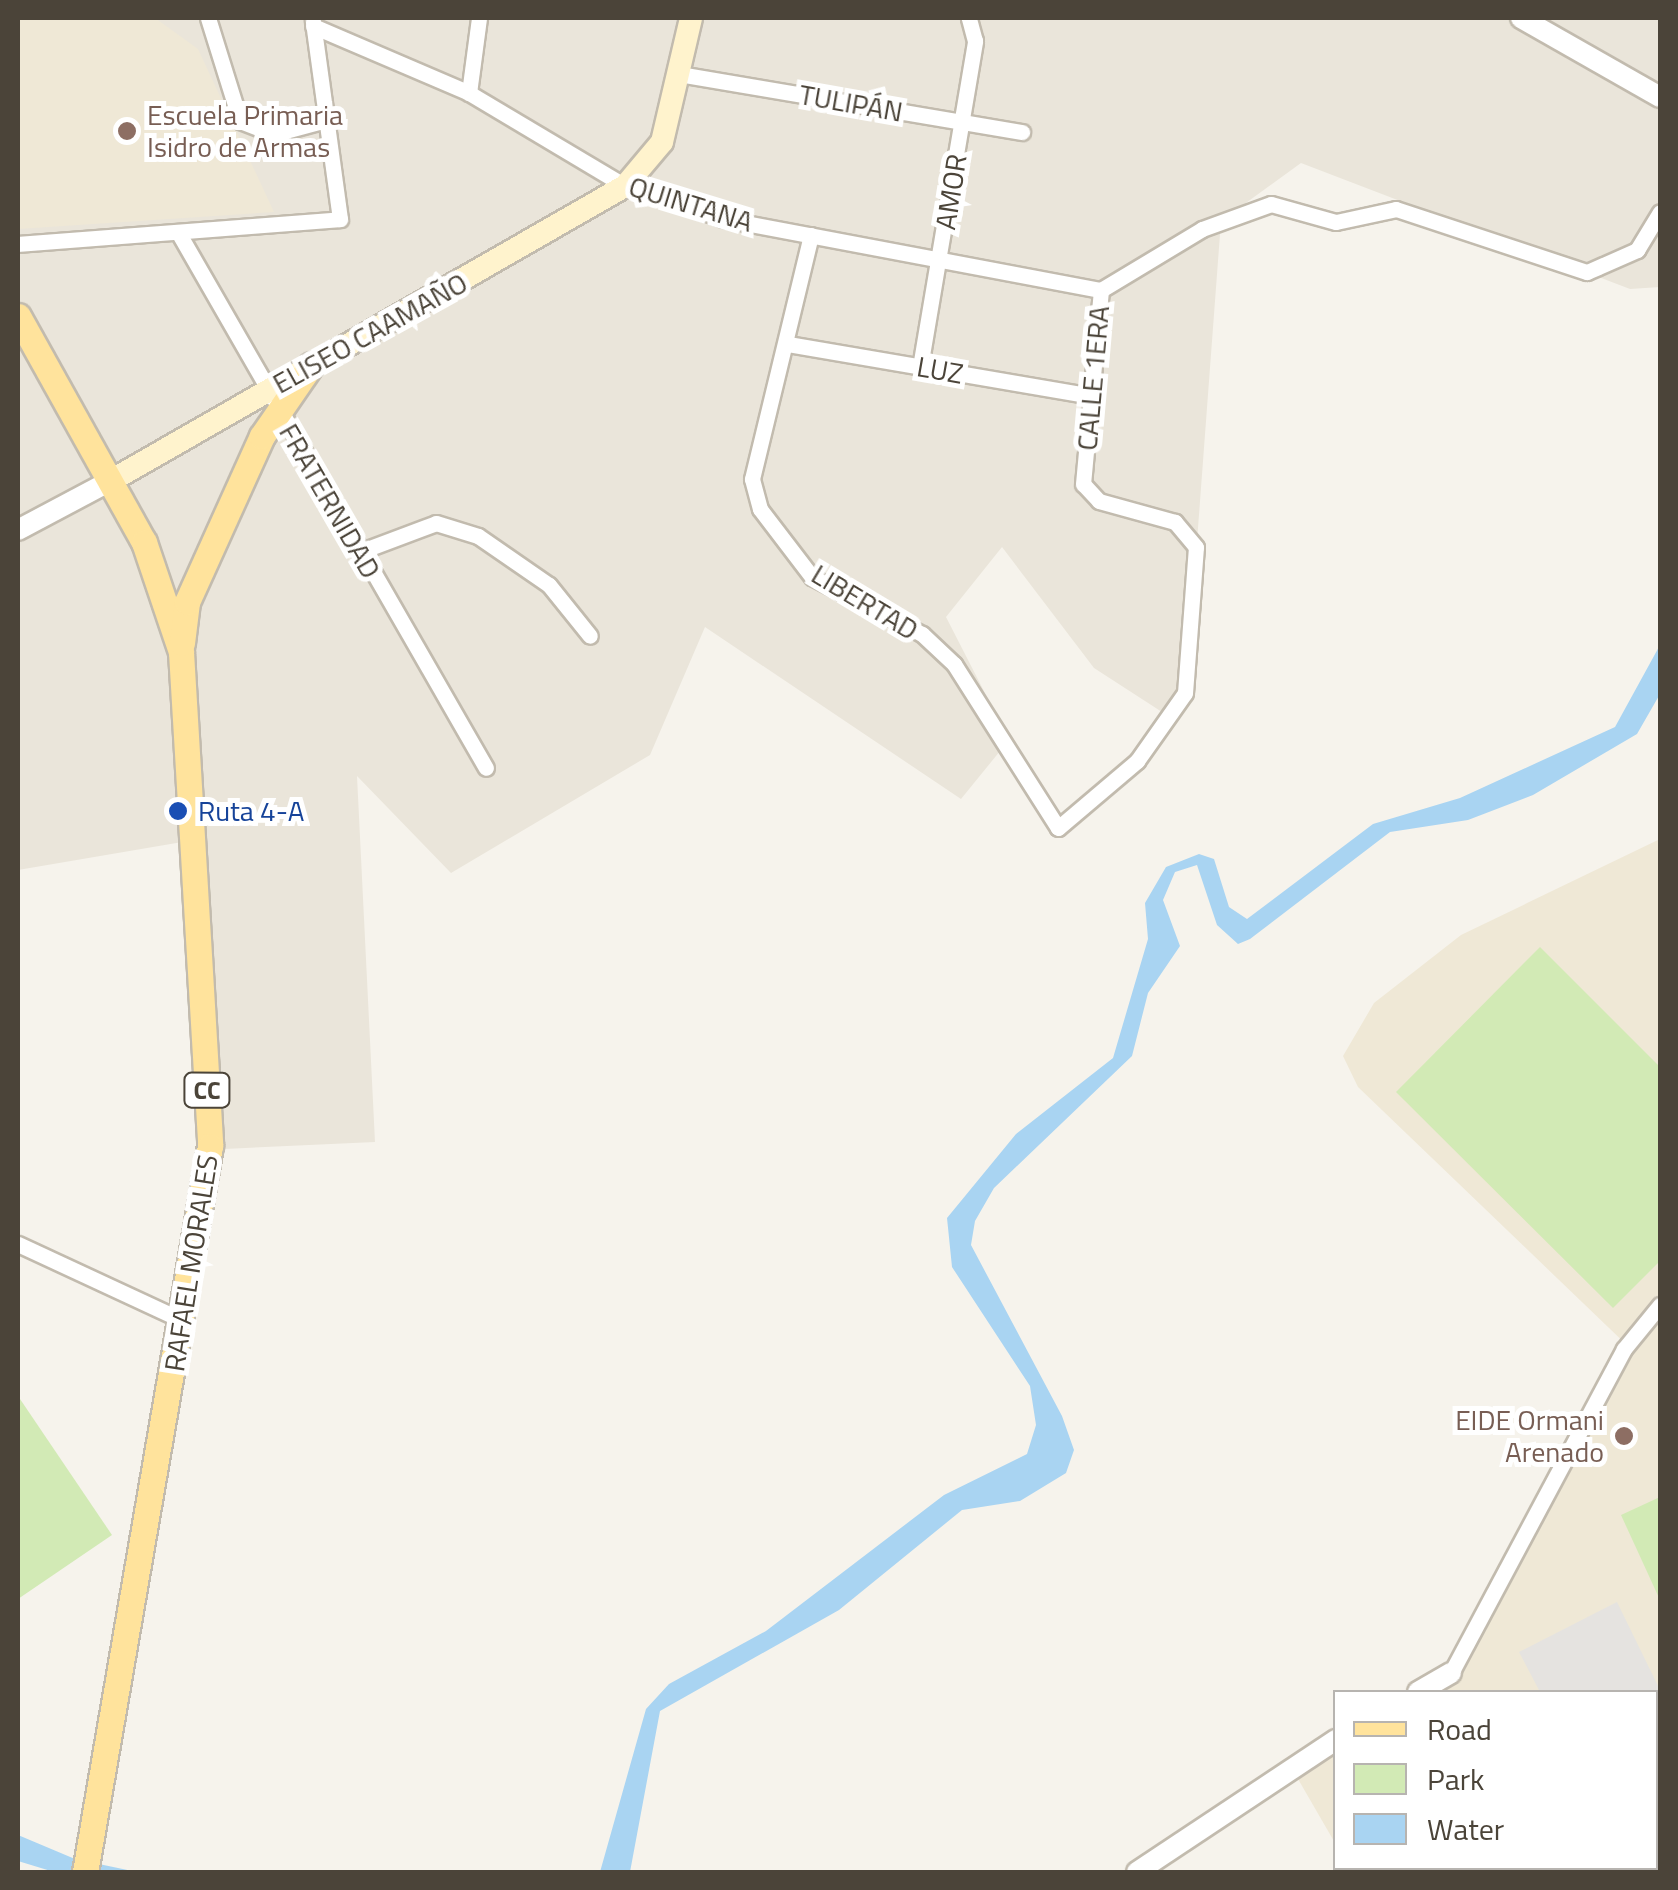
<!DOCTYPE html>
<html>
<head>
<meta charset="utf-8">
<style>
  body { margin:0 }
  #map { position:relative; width:1678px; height:1890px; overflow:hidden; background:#f6f3ec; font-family:"Titillium Web",sans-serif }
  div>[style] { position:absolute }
  .residential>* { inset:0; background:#eae5da }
  .education>* { inset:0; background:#efe8d6 }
  .green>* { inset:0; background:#d2eab5 }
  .parking>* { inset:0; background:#e5e3e0 }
  .water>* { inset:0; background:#a9d4f2 }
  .roads { filter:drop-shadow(2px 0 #c2bbae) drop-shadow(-2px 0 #c2bbae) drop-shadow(0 2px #c2bbae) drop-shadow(0 -2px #c2bbae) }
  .minor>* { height:15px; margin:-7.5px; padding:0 7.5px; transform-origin:7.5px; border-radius:7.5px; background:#fff }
  .tertiary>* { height:20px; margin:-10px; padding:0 10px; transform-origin:10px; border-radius:10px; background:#fff }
  .secondary>* { height:22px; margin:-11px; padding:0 11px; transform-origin:11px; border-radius:11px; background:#fff3cd }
  .primary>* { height:25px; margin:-12.5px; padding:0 12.5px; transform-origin:12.5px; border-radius:12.5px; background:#ffe39c }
  .dots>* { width:28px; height:28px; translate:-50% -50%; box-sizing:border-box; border:5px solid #fff; border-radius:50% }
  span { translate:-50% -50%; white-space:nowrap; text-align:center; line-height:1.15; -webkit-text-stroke:10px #fff; paint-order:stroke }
  .shield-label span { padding:2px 8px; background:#fff; border:2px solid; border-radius:8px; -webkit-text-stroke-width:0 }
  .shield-label { font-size:25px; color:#4b4439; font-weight:700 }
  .street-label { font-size:28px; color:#4b4439 }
  .education-label { font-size:28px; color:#785e54 }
  .left { translate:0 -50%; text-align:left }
  .right { translate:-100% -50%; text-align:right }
  .transit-label { font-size:28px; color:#164399 }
  .frame { position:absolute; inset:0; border:20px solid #4b4439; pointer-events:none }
  .legend { position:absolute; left:1333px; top:1690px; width:325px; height:180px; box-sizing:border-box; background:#fff; border:2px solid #b7b4b0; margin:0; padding:12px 18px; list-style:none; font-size:30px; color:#4b4439 }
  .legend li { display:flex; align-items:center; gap:20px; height:50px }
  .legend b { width:50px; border:2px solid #b7b4b0 }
</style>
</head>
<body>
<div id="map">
  <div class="residential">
    <i style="clip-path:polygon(18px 18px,1660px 18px,1660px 287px,1630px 289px,1301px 163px,1221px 221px,1186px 688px,1162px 712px,1094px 668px,1002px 547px,946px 617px,1009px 740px,961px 799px,705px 627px,650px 755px,451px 873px,357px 776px,375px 1142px,224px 1149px,194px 840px,18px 870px)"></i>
  </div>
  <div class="education">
    <i style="clip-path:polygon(18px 18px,155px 18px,198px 49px,274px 212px,18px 229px)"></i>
    <i style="clip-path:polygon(1660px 839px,1660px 1872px,1353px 1872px,1656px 1868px,1656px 1692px,1438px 1692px,1458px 1681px,1633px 1351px,1358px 1087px,1343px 1056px,1374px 1003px,1461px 935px)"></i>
    <i style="clip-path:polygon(1335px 1755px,1335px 1843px,1298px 1779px)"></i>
  </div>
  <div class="green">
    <i style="clip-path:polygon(1540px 947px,1660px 1067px,1660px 1261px,1613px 1308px,1396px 1092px)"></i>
    <i style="clip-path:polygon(18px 1396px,112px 1535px,18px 1599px)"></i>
    <i style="clip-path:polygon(1660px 1497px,1660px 1600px,1621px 1515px)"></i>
  </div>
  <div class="parking">
    <i style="clip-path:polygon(1617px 1602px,1660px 1690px,1540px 1692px,1519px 1652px)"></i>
  </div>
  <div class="water">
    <i style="clip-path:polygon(1660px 645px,1660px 694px,1637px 734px,1533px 795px,1468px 820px,1390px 832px,1250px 939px,1238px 944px,1217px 925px,1197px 865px,1175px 872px,1163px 900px,1180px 946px,1148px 993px,1132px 1056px,994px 1188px,975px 1221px,971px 1245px,1062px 1416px,1074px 1450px,1066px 1473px,1020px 1501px,962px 1510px,839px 1610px,660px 1711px,630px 1872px,600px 1872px,646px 1709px,669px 1684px,766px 1631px,944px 1495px,1027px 1454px,1036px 1425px,1030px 1386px,952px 1267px,947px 1218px,1016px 1134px,1113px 1058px,1148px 939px,1145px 903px,1166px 867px,1199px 854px,1214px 859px,1229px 907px,1247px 919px,1373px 824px,1460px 798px,1615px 727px)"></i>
    <i style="clip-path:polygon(18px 1835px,75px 1859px,137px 1872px,54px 1872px,18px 1861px)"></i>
  </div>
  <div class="roads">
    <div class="minor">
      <i style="left:208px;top:18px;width:108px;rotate:72.7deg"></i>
      <i style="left:240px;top:121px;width:36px;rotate:21deg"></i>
      <i style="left:274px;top:134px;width:54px;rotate:-15.1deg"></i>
      <i style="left:313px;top:26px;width:170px;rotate:23.2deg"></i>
      <i style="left:469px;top:93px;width:182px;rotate:30.8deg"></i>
      <i style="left:625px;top:186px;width:104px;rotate:18.4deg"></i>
      <i style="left:724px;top:219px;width:384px;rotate:10.7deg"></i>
      <i style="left:679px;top:74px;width:348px;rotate:9.6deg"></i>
      <i style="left:469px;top:93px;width:76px;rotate:-82.4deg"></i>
      <i style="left:178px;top:232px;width:618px;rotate:60.12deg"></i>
      <i style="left:811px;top:235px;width:251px;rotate:103.6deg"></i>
      <i style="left:752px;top:479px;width:31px;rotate:75deg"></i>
      <i style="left:760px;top:509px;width:86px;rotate:52.6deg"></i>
      <i style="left:812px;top:577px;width:124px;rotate:27.4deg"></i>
      <i style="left:922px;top:634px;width:44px;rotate:43.2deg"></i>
      <i style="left:954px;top:664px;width:194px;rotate:57.6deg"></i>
      <i style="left:1058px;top:828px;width:104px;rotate:-40.3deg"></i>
      <i style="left:1137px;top:761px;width:83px;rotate:-54.8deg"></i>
      <i style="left:1185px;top:693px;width:146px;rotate:-85.7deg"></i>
      <i style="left:1196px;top:547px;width:33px;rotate:-130deg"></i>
      <i style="left:1175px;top:522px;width:79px;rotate:-164.6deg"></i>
      <i style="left:1099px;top:501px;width:23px;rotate:-133deg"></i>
      <i style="left:1083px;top:484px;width:195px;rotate:-84.7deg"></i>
      <i style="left:18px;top:244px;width:323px;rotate:-4.4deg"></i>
      <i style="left:340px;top:219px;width:200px;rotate:-97.8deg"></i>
      <i style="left:1101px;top:290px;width:118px;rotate:-31.1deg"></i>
      <i style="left:1202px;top:229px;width:73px;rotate:-19.9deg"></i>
      <i style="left:1271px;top:204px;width:67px;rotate:15.5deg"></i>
      <i style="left:1336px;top:222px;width:61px;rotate:-12.2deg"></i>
      <i style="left:1396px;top:209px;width:201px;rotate:18.3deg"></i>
      <i style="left:1587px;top:272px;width:55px;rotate:-23.7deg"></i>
      <i style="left:1637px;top:250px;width:44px;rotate:-58.8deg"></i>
      <i style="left:788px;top:344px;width:307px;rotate:9.7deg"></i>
      <i style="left:920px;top:367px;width:331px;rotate:-80.4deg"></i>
      <i style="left:975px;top:41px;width:24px;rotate:-105deg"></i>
      <i style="left:359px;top:552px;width:82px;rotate:-20.6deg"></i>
      <i style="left:436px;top:523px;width:44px;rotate:17.2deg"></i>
      <i style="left:478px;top:536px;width:86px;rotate:34.6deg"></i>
      <i style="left:549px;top:585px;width:65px;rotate:51.2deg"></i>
      <i style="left:18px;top:1244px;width:181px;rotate:24.9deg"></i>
      <i style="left:1451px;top:1673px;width:367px;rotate:-61.9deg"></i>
      <i style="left:1624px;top:1349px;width:57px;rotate:-50.7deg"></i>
    </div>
    <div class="tertiary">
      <i style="left:1521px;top:18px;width:160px;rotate:29.6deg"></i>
      <i style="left:18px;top:530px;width:109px;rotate:-28deg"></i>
      <i style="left:1418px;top:1692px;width:38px;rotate:-30deg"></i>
      <i style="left:1137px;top:1872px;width:239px;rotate:-33.6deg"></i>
    </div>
    <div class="secondary">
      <i style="left:114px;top:479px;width:589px;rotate:-29.83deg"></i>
      <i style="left:625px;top:186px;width:57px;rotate:-49.9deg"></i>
      <i style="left:662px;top:142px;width:127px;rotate:-76.8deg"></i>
    </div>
    <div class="primary">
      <i style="left:18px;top:316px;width:259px;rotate:60.9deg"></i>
      <i style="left:144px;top:542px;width:116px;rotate:71.4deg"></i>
      <i style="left:181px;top:652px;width:495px;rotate:86.6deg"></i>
      <i style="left:210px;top:1146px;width:737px;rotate:99.77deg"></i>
      <i style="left:182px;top:643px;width:41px;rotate:-83deg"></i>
      <i style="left:187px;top:602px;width:182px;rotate:-65.7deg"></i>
      <i style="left:262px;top:436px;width:86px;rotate:-55.4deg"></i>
    </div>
  </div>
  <div class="dots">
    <i style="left:127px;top:131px;background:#8d6e63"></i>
    <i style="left:178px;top:811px;background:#1a4fb4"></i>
    <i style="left:1624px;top:1436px;background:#8d6e63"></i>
  </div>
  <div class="shield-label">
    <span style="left:207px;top:1090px">CC</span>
  </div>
  <div class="street-label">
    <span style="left:851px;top:103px;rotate:10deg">TULIPÁN</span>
    <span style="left:951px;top:192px;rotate:-81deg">AMOR</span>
    <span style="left:691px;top:204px;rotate:17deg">QUINTANA</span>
    <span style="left:370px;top:333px;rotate:-29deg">ELISEO CAAMAÑO</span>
    <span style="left:940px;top:370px;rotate:10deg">LUZ</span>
    <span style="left:1093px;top:378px;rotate:-85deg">CALLE 1ERA</span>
    <span style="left:330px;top:501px;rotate:60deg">FRATERNIDAD</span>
    <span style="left:865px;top:602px;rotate:31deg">LIBERTAD</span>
    <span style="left:191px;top:1263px;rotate:-81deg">RAFAEL MORALES</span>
  </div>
  <div class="education-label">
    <span class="left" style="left:147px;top:131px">Escuela Primaria<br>Isidro de Armas</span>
    <span class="right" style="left:1604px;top:1436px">EIDE Ormani<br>Arenado</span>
  </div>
  <div class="transit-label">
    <span class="left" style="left:198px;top:811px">Ruta 4-A</span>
  </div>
  <div class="frame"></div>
  <ul class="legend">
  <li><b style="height:12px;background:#ffe39c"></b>Road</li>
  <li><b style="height:28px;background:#d2eab5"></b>Park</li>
  <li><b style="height:28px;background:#a9d4f2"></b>Water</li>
  </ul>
</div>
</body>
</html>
